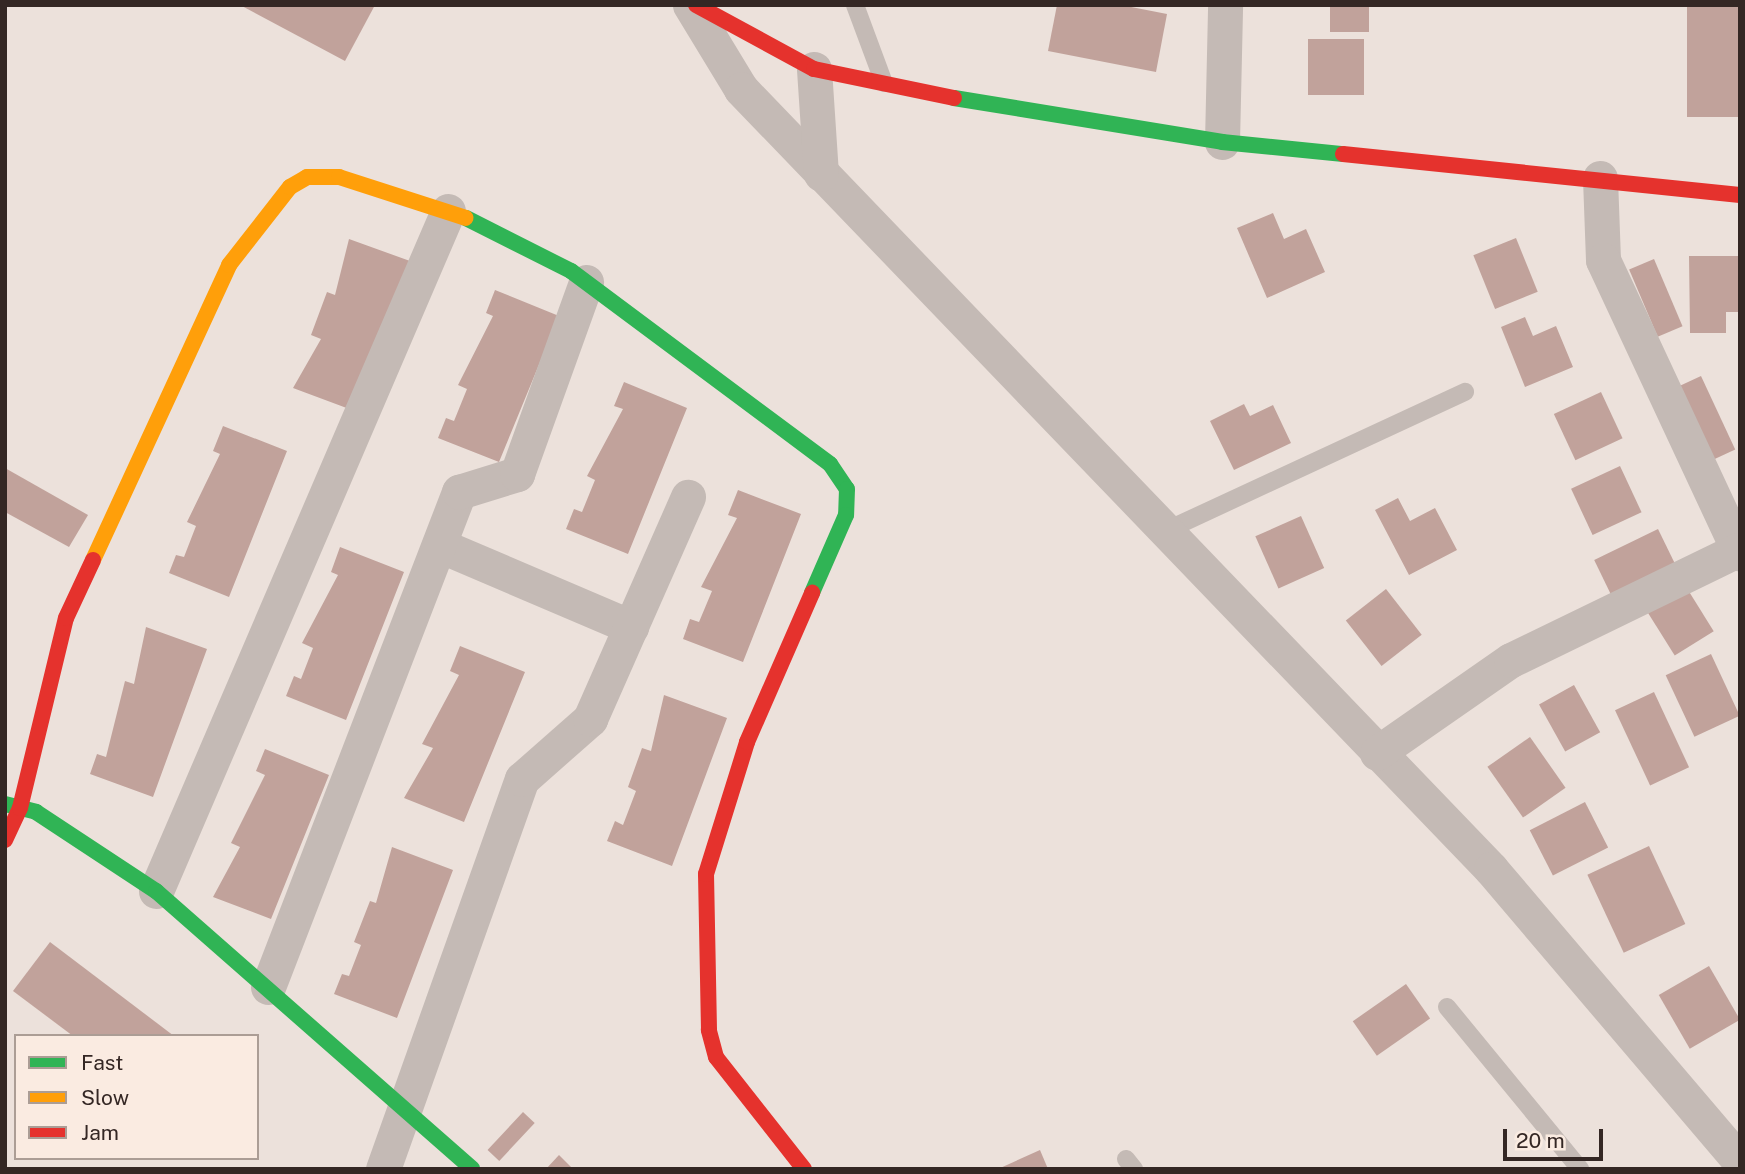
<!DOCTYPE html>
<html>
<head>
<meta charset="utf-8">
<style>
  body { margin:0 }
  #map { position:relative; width:1745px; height:1174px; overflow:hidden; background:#ece1db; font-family:"Public Sans",sans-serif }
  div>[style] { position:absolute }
  .building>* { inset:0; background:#c1a29b; transform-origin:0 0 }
  .lane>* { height:18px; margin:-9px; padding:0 9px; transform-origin:9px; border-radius:9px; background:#c4bab5 }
  .street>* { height:35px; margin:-17.5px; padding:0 17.5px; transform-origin:17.5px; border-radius:17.5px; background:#c4bab5 }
  .fast>* { height:16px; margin:-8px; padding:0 8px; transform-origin:8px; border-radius:8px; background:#30b455 }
  .slow>* { height:16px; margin:-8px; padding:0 8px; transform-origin:8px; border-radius:8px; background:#ff9f0a }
  .jam>* { height:16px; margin:-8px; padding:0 8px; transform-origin:8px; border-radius:8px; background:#e5322d }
  span { translate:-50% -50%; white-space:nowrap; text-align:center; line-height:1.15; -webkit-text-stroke:6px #faebe1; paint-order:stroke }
  .frame { position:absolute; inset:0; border:7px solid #342724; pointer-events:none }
  .legend { position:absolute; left:14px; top:1034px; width:245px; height:126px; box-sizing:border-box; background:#faebe1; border:2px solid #ab9d95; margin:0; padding:9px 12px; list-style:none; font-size:21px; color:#342724 }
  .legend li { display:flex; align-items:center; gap:14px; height:35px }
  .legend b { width:35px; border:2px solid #ab9d95 }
  .scale { position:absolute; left:1503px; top:1129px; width:100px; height:32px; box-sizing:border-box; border:4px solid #342724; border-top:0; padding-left:9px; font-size:21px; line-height:24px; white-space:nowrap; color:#342724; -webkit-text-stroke:5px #faebe1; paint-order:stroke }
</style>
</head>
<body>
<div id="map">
  <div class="building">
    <i style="clip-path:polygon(240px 5px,375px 5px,345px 61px)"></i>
    <i style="clip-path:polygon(1057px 5px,1121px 5px,1167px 14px,1156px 72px,1048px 51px)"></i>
    <i style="left:1330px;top:5px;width:39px;height:27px"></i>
    <i style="left:1687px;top:5px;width:53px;height:112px"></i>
    <i style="left:1308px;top:39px;width:56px;height:56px"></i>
    <i style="clip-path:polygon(1273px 213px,1284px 239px,1306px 229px,1325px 272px,1267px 298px,1237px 228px)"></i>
    <i style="left:1516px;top:238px;width:58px;height:46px;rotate:68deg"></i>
    <i style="clip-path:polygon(349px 239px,410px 261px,352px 410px,293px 388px,321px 339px,311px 335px,327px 292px,335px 295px)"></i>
    <i style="clip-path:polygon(1689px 256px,1740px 256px,1740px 312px,1726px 312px,1726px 333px,1690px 333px)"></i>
    <i style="left:1654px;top:259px;width:73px;height:27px;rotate:67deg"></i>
    <i style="clip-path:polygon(495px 290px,559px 316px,499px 462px,438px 438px,446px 418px,454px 421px,467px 389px,458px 385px,493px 316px,486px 313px)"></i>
    <i style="clip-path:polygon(1525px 317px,1533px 336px,1556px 326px,1573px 367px,1525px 387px,1501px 327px)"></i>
    <i style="left:1701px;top:376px;width:81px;height:25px;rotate:65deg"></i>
    <i style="clip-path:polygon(624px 382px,687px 408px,628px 554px,566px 529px,574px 509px,582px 512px,595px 480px,587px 476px,623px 409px,614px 406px)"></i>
    <i style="left:1601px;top:392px;width:51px;height:52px;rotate:65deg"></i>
    <i style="clip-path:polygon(1244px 404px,1250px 416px,1273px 405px,1291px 443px,1234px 470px,1210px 421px)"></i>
    <i style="clip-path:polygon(223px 426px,287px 451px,229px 597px,169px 573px,176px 555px,184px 557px,196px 526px,187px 522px,220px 454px,213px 451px)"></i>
    <i style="left:1620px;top:466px;width:51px;height:54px;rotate:65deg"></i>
    <i style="clip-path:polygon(5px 468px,88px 515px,69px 547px,5px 512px)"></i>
    <i style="clip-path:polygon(738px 490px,801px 514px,743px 662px,683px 639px,690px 619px,699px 622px,712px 591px,701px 587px,737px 518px,728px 515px)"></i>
    <i style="clip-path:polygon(1398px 498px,1410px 521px,1435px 508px,1457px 550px,1409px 575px,1375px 510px)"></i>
    <i style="left:1301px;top:516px;width:57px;height:50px;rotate:66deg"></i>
    <i style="left:1658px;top:529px;width:49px;height:71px;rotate:64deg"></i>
    <i style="clip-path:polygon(340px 547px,404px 572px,346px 720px,286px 696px,294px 676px,301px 679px,313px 648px,302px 643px,338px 575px,331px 572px)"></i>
    <i style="left:1683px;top:582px;width:58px;height:46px;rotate:58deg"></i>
    <i style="left:1386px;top:589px;width:58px;height:51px;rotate:52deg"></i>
    <i style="clip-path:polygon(146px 627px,207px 649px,153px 797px,90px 774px,97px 754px,106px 757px,125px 681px,134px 684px)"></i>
    <i style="clip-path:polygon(460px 646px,525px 672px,464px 822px,404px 798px,433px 748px,422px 744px,459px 675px,450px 671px)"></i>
    <i style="left:1711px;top:654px;width:68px;height:50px;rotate:65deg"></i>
    <i style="left:1574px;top:685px;width:54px;height:40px;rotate:61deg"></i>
    <i style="left:1654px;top:692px;width:83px;height:43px;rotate:65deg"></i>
    <i style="clip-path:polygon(664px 695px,727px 718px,672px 866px,607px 841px,615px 821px,623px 825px,636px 791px,628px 787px,642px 748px,651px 751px)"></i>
    <i style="left:1530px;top:737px;width:62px;height:52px;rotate:55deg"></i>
    <i style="clip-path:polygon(265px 749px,329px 775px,271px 919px,213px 897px,240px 847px,231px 843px,265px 775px,256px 771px)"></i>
    <i style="left:1585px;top:802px;width:51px;height:62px;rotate:63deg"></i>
    <i style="left:1649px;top:846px;width:86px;height:68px;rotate:65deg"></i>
    <i style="clip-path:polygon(392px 847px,453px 870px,397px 1018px,334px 994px,342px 974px,349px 976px,361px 945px,354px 942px,370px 901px,376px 903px)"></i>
    <i style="clip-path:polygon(50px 942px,174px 1036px,73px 1036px,13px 991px)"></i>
    <i style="left:1709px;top:966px;width:62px;height:58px;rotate:60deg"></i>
    <i style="left:1406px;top:984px;width:42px;height:65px;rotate:55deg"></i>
    <i style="left:523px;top:1112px;width:16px;height:52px;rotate:43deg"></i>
    <i style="clip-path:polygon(1040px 1150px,1048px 1169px,998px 1169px)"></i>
    <i style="clip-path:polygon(559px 1155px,573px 1169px,546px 1169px)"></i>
  </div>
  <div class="lane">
    <i style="left:855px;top:5px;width:83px;rotate:69.6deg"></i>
    <i style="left:1163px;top:532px;width:333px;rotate:-24.9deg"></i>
    <i style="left:1447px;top:1007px;width:210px;rotate:50.6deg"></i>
    <i style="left:1126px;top:1159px;width:13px;rotate:51deg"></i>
  </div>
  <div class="street">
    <i style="left:690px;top:5px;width:98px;rotate:58.7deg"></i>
    <i style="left:741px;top:89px;width:1082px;rotate:46.12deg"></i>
    <i style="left:1491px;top:869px;width:385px;rotate:49.6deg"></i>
    <i style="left:814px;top:69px;width:105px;rotate:86.2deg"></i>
    <i style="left:1222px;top:142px;width:137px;rotate:-88.7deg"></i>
    <i style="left:1600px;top:178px;width:82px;rotate:87.9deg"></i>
    <i style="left:1603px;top:260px;width:324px;rotate:65deg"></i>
    <i style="left:439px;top:545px;width:209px;rotate:23.1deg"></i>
    <i style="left:1377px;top:753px;width:163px;rotate:-34.8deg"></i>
    <i style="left:1511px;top:660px;width:252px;rotate:-25.9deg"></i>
    <i style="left:156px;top:891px;width:740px;rotate:-66.76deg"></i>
    <i style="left:268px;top:987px;width:531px;rotate:-68.9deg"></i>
    <i style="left:459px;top:492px;width:61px;rotate:-17.2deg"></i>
    <i style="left:517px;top:474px;width:204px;rotate:-70.2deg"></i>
    <i style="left:383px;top:1169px;width:414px;rotate:-70.4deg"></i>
    <i style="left:522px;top:779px;width:91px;rotate:-41.4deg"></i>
    <i style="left:590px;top:719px;width:243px;rotate:-66.2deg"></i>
  </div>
  <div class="fast">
    <i style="left:954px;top:98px;width:272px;rotate:9.3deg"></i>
    <i style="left:1222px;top:142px;width:122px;rotate:5.7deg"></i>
    <i style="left:466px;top:218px;width:118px;rotate:26.8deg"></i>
    <i style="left:571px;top:271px;width:323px;rotate:36.7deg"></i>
    <i style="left:830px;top:464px;width:30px;rotate:56deg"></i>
    <i style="left:847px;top:489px;width:26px;rotate:92deg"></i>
    <i style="left:846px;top:515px;width:85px;rotate:113.6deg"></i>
    <i style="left:5px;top:804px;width:32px;rotate:14deg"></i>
    <i style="left:36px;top:812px;width:144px;rotate:33.4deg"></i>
    <i style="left:156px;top:891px;width:421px;rotate:41.3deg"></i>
  </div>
  <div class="slow">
    <i style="left:93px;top:560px;width:325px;rotate:-65.2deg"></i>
    <i style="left:229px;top:265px;width:99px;rotate:-52deg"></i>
    <i style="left:290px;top:187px;width:20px;rotate:-30deg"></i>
    <i style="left:307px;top:177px;width:32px"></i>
    <i style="left:339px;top:177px;width:133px;rotate:17.9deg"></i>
  </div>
  <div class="jam">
    <i style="left:696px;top:5px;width:134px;rotate:28.5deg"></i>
    <i style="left:814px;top:69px;width:143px;rotate:11.7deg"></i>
    <i style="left:1343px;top:154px;width:399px;rotate:5.9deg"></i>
    <i style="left:5px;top:840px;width:35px;rotate:-65deg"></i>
    <i style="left:20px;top:808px;width:195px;rotate:-76.4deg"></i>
    <i style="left:66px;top:618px;width:64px;rotate:-65deg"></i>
    <i style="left:804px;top:1169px;width:142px;rotate:-128.2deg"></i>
    <i style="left:716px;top:1057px;width:28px;rotate:-105deg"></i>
    <i style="left:709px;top:1030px;width:156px;rotate:-91.1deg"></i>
    <i style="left:706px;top:874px;width:138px;rotate:-72.7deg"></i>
    <i style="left:747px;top:742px;width:163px;rotate:-66.4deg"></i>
  </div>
  <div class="frame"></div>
  <ul class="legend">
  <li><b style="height:9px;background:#30b455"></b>Fast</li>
  <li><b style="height:9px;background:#ff9f0a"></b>Slow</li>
  <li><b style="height:9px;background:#e5322d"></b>Jam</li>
  </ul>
  <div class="scale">20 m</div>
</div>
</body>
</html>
